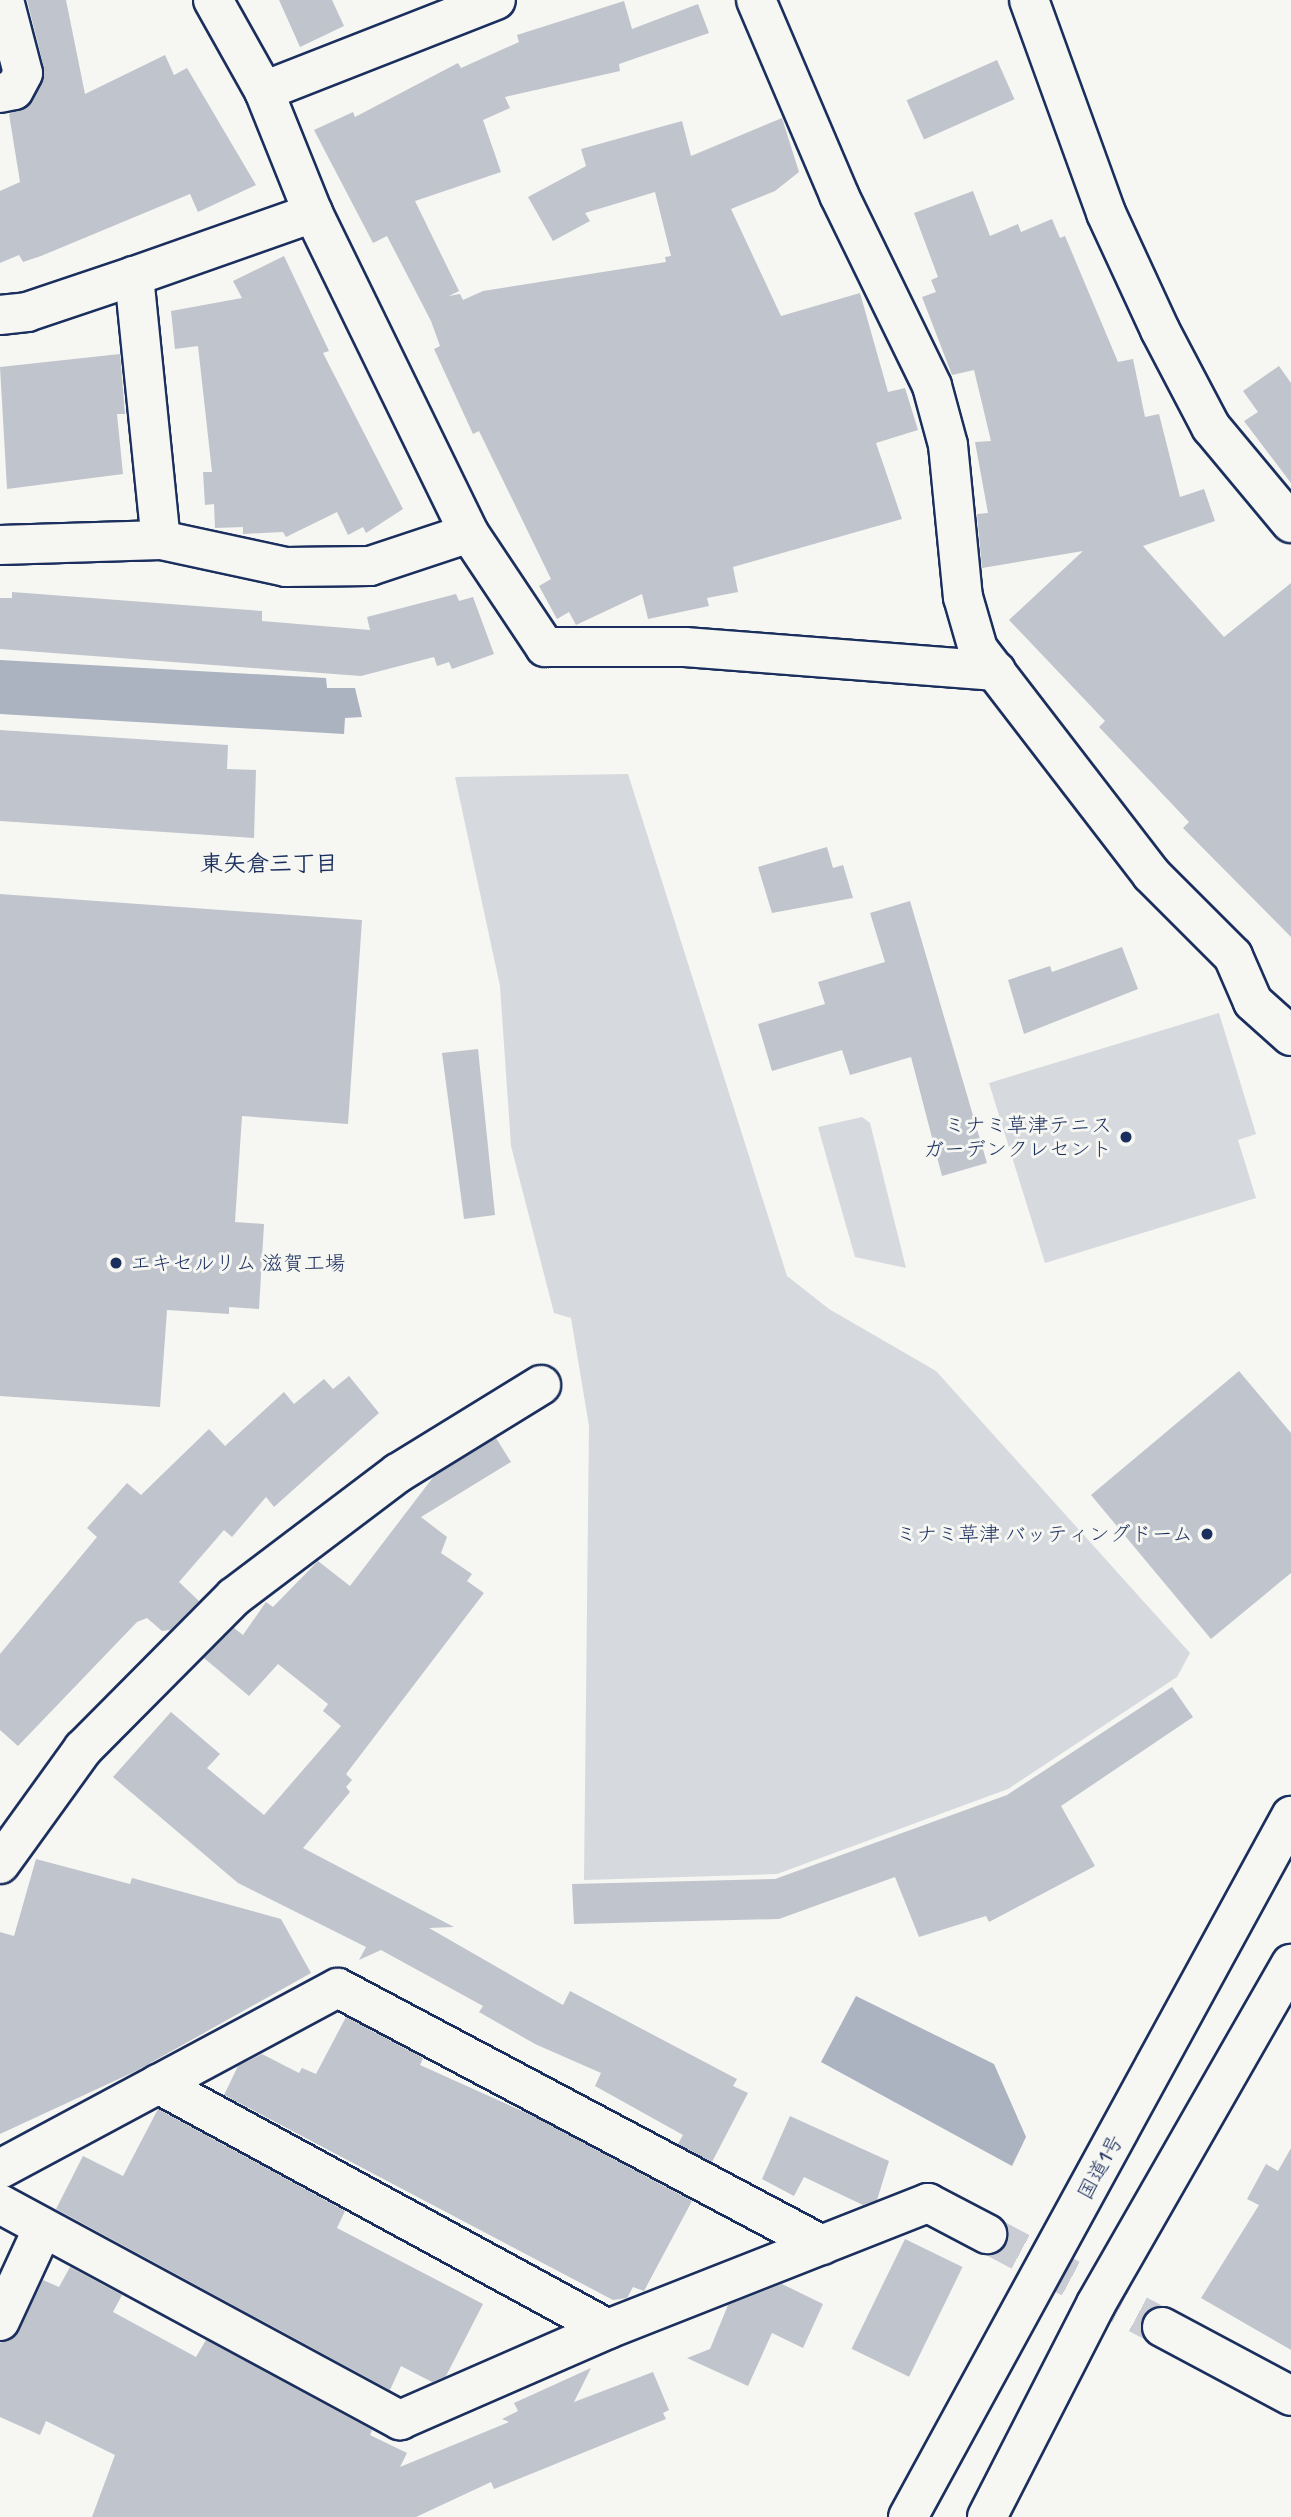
<!DOCTYPE html>
<html>
<head>
<meta charset="utf-8">
<style>
  body { margin:0 }
  #map { position:relative; width:1291px; height:2517px; overflow:hidden; background:#f6f6f2; font-family:"Patrick Hand","Klee One",sans-serif }
  div>[style] { position:absolute }
  .green>* { inset:0; background:#d6d9dd }
  .water>* { inset:0; background:#abb2c0 }
  .building>* { inset:0; background:#c0c4cd; transform-origin:0 0 }
  .minor-tunnel>* { height:38px; margin-top:-19px; transform-origin:0; background:repeating-linear-gradient(90deg,#caced4 0 38px,transparent 0 57px) }
  .roads { filter:drop-shadow(2px 0 #1b2f5e) drop-shadow(-2px 0 #1b2f5e) drop-shadow(0 2px #1b2f5e) drop-shadow(0 -2px #1b2f5e) }
  .minor>* { height:38px; margin:-19px; padding:0 19px; transform-origin:19px; border-radius:19px; background:#f6f6f2 }
  .trunk>* { height:38px; margin:-19px; padding:0 19px; transform-origin:19px; border-radius:19px; background:#f6f6f2 }
  .dots>* { width:19px; height:19px; translate:-50% -50%; box-sizing:border-box; border:4px solid #f6f6f2; border-radius:50% }
  span { translate:-50% -50%; white-space:nowrap; text-align:center; line-height:1.15; -webkit-text-stroke:6px #f6f6f2; paint-order:stroke }
  .poi-label { font-size:21px; color:#1b2f5e }
  .right { translate:-100% -50%; text-align:right }
  .left { translate:0 -50%; text-align:left }
  .street-label { font-size:21px; color:#1b2f5e }
  .neighbourhood-label { font-size:23px; color:#1b2f5e; font-weight:700 }
</style>
</head>
<body>
<div id="map">
  <div class="green">
    <i style="clip-path:polygon(628px 774px,787px 1276px,829px 1309px,936px 1371px,1190px 1653px,1177px 1677px,1008px 1789px,777px 1874px,584px 1880px,589px 1426px,571px 1318px,554px 1313px,511px 1146px,500px 986px,455px 777px)"></i>
    <i style="clip-path:polygon(1219px 1013px,1256px 1134px,1238px 1140px,1256px 1198px,1045px 1263px,989px 1083px)"></i>
    <i style="clip-path:polygon(862px 1117px,870px 1123px,906px 1268px,855px 1257px,818px 1127px)"></i>
  </div>
  <div class="water">
    <i style="clip-path:polygon(0 660px,326px 678px,327px 688px,355px 688px,362px 717px,345px 718px,344px 734px,0 714px)"></i>
    <i style="clip-path:polygon(856px 1996px,994px 2064px,1026px 2137px,1012px 2166px,821px 2062px)"></i>
  </div>
  <div class="building">
    <i style="clip-path:polygon(27px 0,66px 0,85px 94px,165px 55px,174px 75px,187px 68px,256px 185px,198px 212px,190px 194px,41px 256px,23px 262px,19px 255px,0 263px,0 191px,20px 182px,9px 114px,33px 101px,44px 68px)"></i>
    <i style="clip-path:polygon(279px 0,332px 0,344px 26px,300px 47px)"></i>
    <i style="clip-path:polygon(624px 1px,632px 29px,698px 4px,709px 33px,619px 64px,620px 71px,505px 97px,510px 108px,483px 120px,501px 172px,415px 201px,459px 291px,449px 296px,460px 294px,463px 300px,483px 291px,666px 262px,665px 257px,671px 256px,655px 192px,585px 213px,590px 221px,553px 241px,528px 197px,586px 166px,581px 149px,682px 121px,691px 156px,782px 118px,799px 172px,775px 191px,731px 209px,781px 316px,860px 293px,888px 392px,905px 388px,918px 430px,876px 443px,902px 519px,733px 567px,738px 592px,707px 598px,709px 606px,648px 619px,642px 594px,576px 625px,569px 612px,557px 619px,539px 586px,551px 579px,479px 431px,473px 434px,434px 349px,440px 346px,431px 321px,387px 236px,373px 243px,314px 130px,353px 112px,355px 117px,458px 63px,461px 68px,519px 42px,517px 35px)"></i>
    <i style="left:997px;top:60px;width:43px;height:99px;rotate:66deg"></i>
    <i style="clip-path:polygon(973px 191px,990px 236px,1018px 224px,1021px 232px,1052px 219px,1060px 238px,1065px 236px,1118px 362px,1133px 359px,1145px 417px,1159px 414px,1180px 497px,1204px 489px,1215px 521px,1143px 546px,1224px 637px,1291px 583px,1291px 937px,1183px 828px,1189px 822px,1099px 727px,1105px 721px,1009px 620px,1083px 551px,982px 568px,977px 514px,988px 513px,975px 442px,991px 441px,974px 370px,952px 375px,922px 297px,936px 292px,931px 280px,938px 277px,914px 213px)"></i>
    <i style="clip-path:polygon(284px 256px,329px 351px,323px 353px,403px 509px,366px 533px,363px 527px,348px 535px,337px 512px,286px 537px,283px 532px,243px 534px,243px 527px,215px 528px,214px 504px,205px 505px,203px 472px,212px 472px,198px 346px,175px 349px,171px 311px,242px 298px,233px 281px)"></i>
    <i style="clip-path:polygon(120px 354px,125px 414px,117px 414px,123px 474px,7px 489px,0 367px)"></i>
    <i style="clip-path:polygon(1279px 366px,1291px 383px,1291px 483px,1244px 421px,1258px 412px,1243px 391px)"></i>
    <i style="clip-path:polygon(12px 592px,262px 611px,262px 621px,370px 630px,367px 617px,456px 594px,459px 601px,473px 597px,494px 654px,452px 669px,449px 662px,437px 666px,434px 657px,361px 676px,0 649px,0 598px,12px 598px)"></i>
    <i style="clip-path:polygon(0 730px,228px 745px,227px 769px,256px 770px,254px 838px,0 821px)"></i>
    <i style="clip-path:polygon(827px 847px,833px 868px,843px 865px,853px 898px,772px 913px,758px 867px)"></i>
    <i style="clip-path:polygon(0 894px,362px 920px,348px 1124px,242px 1116px,235px 1222px,264px 1224px,259px 1309px,229px 1307px,229px 1314px,167px 1310px,160px 1407px,0 1396px)"></i>
    <i style="clip-path:polygon(910px 901px,987px 1163px,942px 1176px,911px 1057px,850px 1075px,842px 1050px,772px 1071px,758px 1024px,825px 1004px,818px 982px,885px 962px,870px 913px)"></i>
    <i style="clip-path:polygon(1122px 947px,1138px 989px,1024px 1034px,1008px 980px,1050px 966px,1052px 972px)"></i>
    <i style="clip-path:polygon(478px 1049px,495px 1215px,464px 1219px,442px 1053px)"></i>
    <i style="clip-path:polygon(1239px 1371px,1291px 1433px,1291px 1573px,1211px 1639px,1091px 1495px)"></i>
    <i style="clip-path:polygon(349px 1376px,379px 1413px,274px 1507px,266px 1497px,232px 1537px,224px 1530px,179px 1582px,199px 1601px,170px 1630px,162px 1631px,147px 1618px,137px 1622px,18px 1746px,0 1730px,0 1654px,97px 1537px,87px 1528px,127px 1483px,141px 1495px,209px 1429px,225px 1446px,284px 1392px,294px 1404px,324px 1379px,333px 1389px)"></i>
    <i style="clip-path:polygon(496px 1438px,511px 1462px,421px 1517px,447px 1537px,441px 1553px,472px 1574px,467px 1581px,484px 1593px,346px 1774px,352px 1780px,346px 1787px,350px 1792px,303px 1848px,454px 1927px,429px 1928px,563px 2005px,570px 1991px,737px 2079px,733px 2086px,748px 2093px,712px 2162px,678px 2144px,683px 2135px,595px 2086px,601px 2073px,535px 2044px,479px 2012px,483px 2006px,381px 1950px,359px 1960px,366px 1947px,238px 1883px,113px 1777px,171px 1712px,220px 1754px,207px 1768px,264px 1815px,341px 1726px,323px 1711px,328px 1704px,278px 1664px,249px 1696px,204px 1658px,234px 1628px,243px 1635px,266px 1602px,273px 1607px,318px 1561px,350px 1586px,434px 1476px)"></i>
    <i style="clip-path:polygon(1172px 1687px,1193px 1717px,1061px 1806px,1095px 1866px,989px 1922px,986px 1916px,919px 1937px,895px 1877px,779px 1919px,574px 1924px,572px 1884px,775px 1879px,1007px 1795px)"></i>
    <i style="clip-path:polygon(36px 1859px,130px 1884px,132px 1878px,281px 1919px,311px 1973px,136px 2071px,0 2134px,0 1932px,14px 1936px)"></i>
    <i style="clip-path:polygon(346px 2017px,423px 2058px,420px 2065px,531px 2115px,692px 2201px,644px 2291px,633px 2287px,627px 2298px,613px 2300px,224px 2095px,238px 2066px,262px 2054px,299px 2073px,302px 2068px,316px 2074px)"></i>
    <i style="clip-path:polygon(158px 2109px,345px 2211px,337px 2228px,483px 2304px,446px 2376px,432px 2382px,401px 2366px,390px 2390px,56px 2209px,83px 2156px,123px 2176px)"></i>
    <i style="clip-path:polygon(790px 2116px,889px 2161px,877px 2200px,863px 2205px,804px 2177px,794px 2196px,762px 2179px)"></i>
    <i style="clip-path:polygon(1291px 2148px,1291px 2350px,1201px 2298px,1259px 2205px,1247px 2199px,1266px 2164px,1278px 2171px)"></i>
    <i style="left:905px;top:2239px;width:64px;height:122px;rotate:26deg"></i>
    <i style="clip-path:polygon(70px 2267px,122px 2295px,113px 2312px,196px 2357px,206px 2340px,372px 2430px,370px 2435px,407px 2453px,400px 2467px,509px 2422px,502px 2419px,518px 2411px,514px 2403px,591px 2368px,574px 2402px,653px 2372px,669px 2410px,663px 2413px,666px 2419px,494px 2489px,491px 2482px,416px 2517px,92px 2517px,115px 2455px,46px 2421px,40px 2435px,0 2417px,0 2343px,19px 2331px,43px 2280px,59px 2287px)"></i>
    <i style="clip-path:polygon(782px 2284px,823px 2304px,803px 2348px,772px 2333px,748px 2386px,687px 2358px,710px 2349px,728px 2305px)"></i>
  </div>
  <div class="minor-tunnel">
    <i style="left:987px;top:2234px;width:198px;rotate:28deg"></i>
  </div>
  <div class="roads">
    <div class="minor">
      <i style="left:213px;top:0;width:104px;rotate:60.7deg"></i>
      <i style="left:264px;top:91px;width:131px;rotate:68.1deg"></i>
      <i style="left:313px;top:213px;width:356px;rotate:64deg"></i>
      <i style="left:756px;top:0;width:212px;rotate:66.9deg"></i>
      <i style="left:839px;top:195px;width:212px;rotate:64deg"></i>
      <i style="left:932px;top:386px;width:61px;rotate:74.8deg"></i>
      <i style="left:948px;top:445px;width:153px;rotate:84.4deg"></i>
      <i style="left:963px;top:597px;width:54px;rotate:73.9deg"></i>
      <i style="left:978px;top:649px;width:284px;rotate:52.4deg"></i>
      <i style="left:1151px;top:874px;width:116px;rotate:45deg"></i>
      <i style="left:1233px;top:956px;width:50px;rotate:66.5deg"></i>
      <i style="left:1253px;top:1002px;width:51px;rotate:41.8deg"></i>
      <i style="left:1029px;top:0;width:226px;rotate:70.1deg"></i>
      <i style="left:1106px;top:213px;width:129px;rotate:65.2deg"></i>
      <i style="left:1160px;top:330px;width:110px;rotate:62.3deg"></i>
      <i style="left:1211px;top:427px;width:125px;rotate:50.2deg"></i>
      <i style="left:264px;top:91px;width:249px;rotate:-21.4deg"></i>
      <i style="left:0;top:93px;width:14px;rotate:-12deg"></i>
      <i style="left:14px;top:90px;width:19px;rotate:-62deg"></i>
      <i style="left:23px;top:73px;width:75px;rotate:-104.6deg"></i>
      <i style="left:134px;top:276px;width:190px;rotate:-19.4deg"></i>
      <i style="left:0;top:315px;width:27px;rotate:-6deg"></i>
      <i style="left:27px;top:312px;width:113px;rotate:-18.6deg"></i>
      <i style="left:134px;top:276px;width:265px;rotate:84.2deg"></i>
      <i style="left:161px;top:540px;width:128px;rotate:12.2deg"></i>
      <i style="left:286px;top:567px;width:84px;rotate:-0.7deg"></i>
      <i style="left:370px;top:566px;width:104px;rotate:-18.4deg"></i>
      <i style="left:469px;top:533px;width:137px;rotate:56.3deg"></i>
      <i style="left:545px;top:647px;width:140px"></i>
      <i style="left:685px;top:647px;width:312px;rotate:4.4deg"></i>
      <i style="left:0;top:545px;width:161px;rotate:-1.8deg"></i>
      <i style="left:0;top:1864px;width:142px;rotate:-54.2deg"></i>
      <i style="left:83px;top:1749px;width:214px;rotate:-45.2deg"></i>
      <i style="left:234px;top:1597px;width:206px;rotate:-37.1deg"></i>
      <i style="left:398px;top:1473px;width:168px;rotate:-31.6deg"></i>
      <i style="left:158px;top:2084px;width:512px;rotate:28.57deg"></i>
      <i style="left:0;top:2169px;width:383px;rotate:-28.2deg"></i>
      <i style="left:338px;top:1988px;width:548px;rotate:27.97deg"></i>
      <i style="left:0;top:2204px;width:455px;rotate:28.4deg"></i>
      <i style="left:400px;top:2420px;width:227px;rotate:-23.6deg"></i>
      <i style="left:608px;top:2329px;width:344px;rotate:-21.5deg"></i>
      <i style="left:928px;top:2203px;width:67px;rotate:27.7deg"></i>
      <i style="left:0;top:2321px;width:100px;rotate:-65.2deg"></i>
      <i style="left:1162px;top:2327px;width:146px;rotate:28.1deg"></i>
    </div>
    <div class="trunk">
      <i style="left:908px;top:2517px;width:799px;rotate:-61.35deg"></i>
      <i style="left:987px;top:2517px;width:239px;rotate:-62.9deg"></i>
      <i style="left:1096px;top:2304px;width:392px;rotate:-60.2deg"></i>
    </div>
  </div>
  <div class="dots">
    <i style="left:1126px;top:1137px;background:#1b2f5e"></i>
    <i style="left:116px;top:1263px;background:#1b2f5e"></i>
    <i style="left:1207px;top:1534px;background:#1b2f5e"></i>
  </div>
  <div class="poi-label">
    <span class="right" style="left:1112px;top:1137px">ミナミ草津テニス<br>ガーデンクレセント</span>
    <span class="left" style="left:130px;top:1263px">エキセルリム 滋賀工場</span>
    <span class="right" style="left:1193px;top:1534px">ミナミ草津 バッティングドーム</span>
  </div>
  <div class="street-label">
    <span style="left:1100px;top:2167px;rotate:-61deg">国道1号</span>
  </div>
  <div class="neighbourhood-label">
    <span style="left:269px;top:863px">東矢倉三丁目</span>
  </div>
</div>
</body>
</html>
